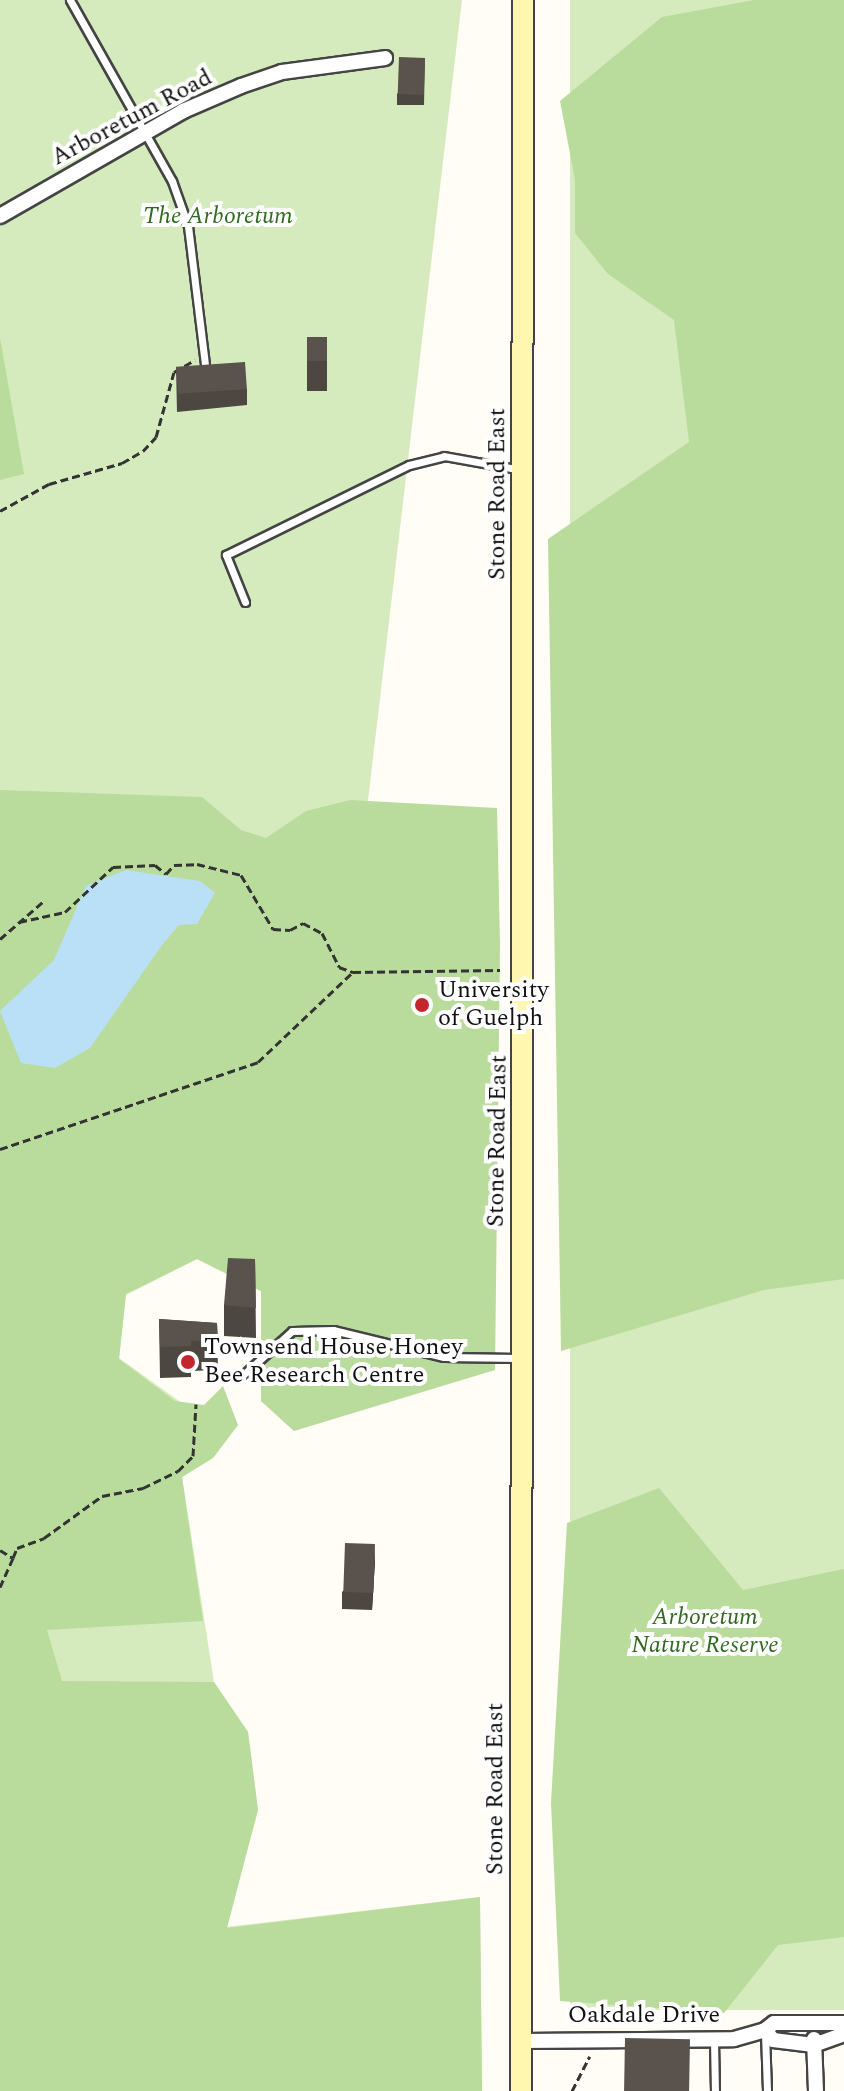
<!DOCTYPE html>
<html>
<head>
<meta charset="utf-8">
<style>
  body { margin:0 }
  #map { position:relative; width:844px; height:2091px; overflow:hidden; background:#fffdf5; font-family:Spectral,serif }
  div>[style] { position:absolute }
  .green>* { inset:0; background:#d5ebbd; transform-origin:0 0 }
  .forest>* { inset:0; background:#b9dc9c }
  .water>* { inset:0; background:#b9e0f7 }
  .path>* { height:3px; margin-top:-1.5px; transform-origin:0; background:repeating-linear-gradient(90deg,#333 0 8px,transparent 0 12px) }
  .roads { filter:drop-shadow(2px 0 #444) drop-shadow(-2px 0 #444) drop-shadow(0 2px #444) drop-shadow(0 -2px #444) }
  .lane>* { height:7px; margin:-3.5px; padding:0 3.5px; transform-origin:3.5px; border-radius:3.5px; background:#fff }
  .street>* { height:14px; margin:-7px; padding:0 7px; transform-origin:7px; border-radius:7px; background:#fff }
  .secondary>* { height:20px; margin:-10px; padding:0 10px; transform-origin:10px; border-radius:10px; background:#fff6b0 }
  .wall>* { inset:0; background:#4d4742; transform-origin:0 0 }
  .shaded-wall>* { inset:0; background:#3f3936 }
  .building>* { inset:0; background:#5a524d; transform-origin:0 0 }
  .dots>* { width:22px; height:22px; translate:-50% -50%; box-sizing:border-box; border:4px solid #fff; border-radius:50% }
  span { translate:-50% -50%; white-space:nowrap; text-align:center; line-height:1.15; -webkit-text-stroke:8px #fff; paint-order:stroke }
  .street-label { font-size:24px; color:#111 }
  .park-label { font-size:24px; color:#2f6b1f; font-style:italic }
  .poi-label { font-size:24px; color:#111 }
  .left { translate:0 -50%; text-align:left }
</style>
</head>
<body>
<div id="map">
  <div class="green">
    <i style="clip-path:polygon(0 0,462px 0,294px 1431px,261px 1401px,261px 1291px,197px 1259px,126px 1295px,119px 1358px,186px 1406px,238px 1425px,213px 1458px,182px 1477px,214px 1682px,248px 1732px,258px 1810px,226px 1927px,480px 1897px,482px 2091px,0 2091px)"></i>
    <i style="left:570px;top:0;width:274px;height:2010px"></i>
  </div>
  <div class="forest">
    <i style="clip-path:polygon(754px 0,844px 0,844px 1279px,764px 1290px,561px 1351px,548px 539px,689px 442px,674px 320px,608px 274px,575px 233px,575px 180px,560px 101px,662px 17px)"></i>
    <i style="clip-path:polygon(0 338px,24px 474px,0 480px)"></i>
    <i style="clip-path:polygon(0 790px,202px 797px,241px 830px,266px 838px,306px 811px,350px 800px,497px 808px,500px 944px,495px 1370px,294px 1431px,261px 1401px,261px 1291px,197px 1259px,126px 1294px,119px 1359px,175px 1401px,204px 1405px,223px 1386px,238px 1425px,213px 1458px,182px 1477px,203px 1621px,47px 1630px,62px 1681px,214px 1682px,248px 1732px,258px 1810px,227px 1928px,480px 1897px,482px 2091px,0 2091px)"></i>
    <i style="clip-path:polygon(659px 1488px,743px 1590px,844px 1569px,844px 1937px,778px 1945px,724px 2013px,560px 2001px,551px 1803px,567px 1523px)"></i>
  </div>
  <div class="water">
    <i style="clip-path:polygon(126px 870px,200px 881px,215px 893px,197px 924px,179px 925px,162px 945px,90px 1048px,55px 1068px,21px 1063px,0 1011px,54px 960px,86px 886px)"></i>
  </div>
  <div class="path">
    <i style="left:0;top:511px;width:56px;rotate:-28.9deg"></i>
    <i style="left:49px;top:484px;width:76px;rotate:-16deg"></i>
    <i style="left:122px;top:463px;width:24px;rotate:-30deg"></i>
    <i style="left:143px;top:451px;width:19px;rotate:-47deg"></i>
    <i style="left:156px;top:437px;width:67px;rotate:-74.5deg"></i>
    <i style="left:174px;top:372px;width:24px;rotate:-30deg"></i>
    <i style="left:19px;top:922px;width:47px;rotate:-12.3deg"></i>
    <i style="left:65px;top:912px;width:66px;rotate:-43.2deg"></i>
    <i style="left:113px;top:867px;width:42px;rotate:-2.7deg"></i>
    <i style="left:155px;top:865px;width:14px;rotate:39deg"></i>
    <i style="left:166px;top:874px;width:12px;rotate:-48deg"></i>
    <i style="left:174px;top:865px;width:23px;rotate:-2deg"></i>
    <i style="left:197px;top:864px;width:45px;rotate:14deg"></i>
    <i style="left:241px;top:875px;width:63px;rotate:59.3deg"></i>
    <i style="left:273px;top:929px;width:17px;rotate:3deg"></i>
    <i style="left:290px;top:930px;width:15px;rotate:-28deg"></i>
    <i style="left:303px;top:923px;width:21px;rotate:28deg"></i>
    <i style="left:322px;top:933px;width:38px;rotate:63deg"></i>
    <i style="left:339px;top:967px;width:15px;rotate:20deg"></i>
    <i style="left:0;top:939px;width:60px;rotate:-40.9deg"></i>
    <i style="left:0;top:1149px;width:272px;rotate:-18.6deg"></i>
    <i style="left:258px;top:1062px;width:131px;rotate:-43.5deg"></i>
    <i style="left:353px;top:972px;width:147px;rotate:-0.8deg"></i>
    <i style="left:0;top:1550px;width:15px;rotate:32deg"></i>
    <i style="left:13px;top:1558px;width:32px;rotate:114deg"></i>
    <i style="left:13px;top:1558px;width:11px;rotate:-68deg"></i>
    <i style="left:17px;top:1548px;width:29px;rotate:-20deg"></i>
    <i style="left:44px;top:1538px;width:72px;rotate:-35.9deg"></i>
    <i style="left:102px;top:1496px;width:42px;rotate:-11deg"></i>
    <i style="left:143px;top:1488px;width:39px;rotate:-26deg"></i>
    <i style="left:178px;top:1471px;width:21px;rotate:-45deg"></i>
    <i style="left:193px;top:1456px;width:52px;rotate:-86.7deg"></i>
    <i style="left:572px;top:2091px;width:39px;rotate:-63deg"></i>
  </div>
  <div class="roads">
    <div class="lane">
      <i style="left:70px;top:0;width:208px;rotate:60.6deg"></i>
      <i style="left:172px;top:181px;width:48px;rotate:70.4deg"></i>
      <i style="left:188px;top:226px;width:139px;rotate:83deg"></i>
      <i style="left:245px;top:602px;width:51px;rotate:-112deg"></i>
      <i style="left:226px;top:555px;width:204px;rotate:-26.2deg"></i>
      <i style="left:409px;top:465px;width:36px;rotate:-14deg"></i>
      <i style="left:444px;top:456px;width:79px;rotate:10.2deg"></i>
      <i style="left:244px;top:1374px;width:64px;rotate:-41.9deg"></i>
      <i style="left:292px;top:1331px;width:41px;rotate:-1.4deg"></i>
      <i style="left:333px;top:1330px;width:114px;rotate:13.7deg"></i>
      <i style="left:444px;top:1357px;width:75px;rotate:0.8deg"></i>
      <i style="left:765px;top:2033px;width:58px;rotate:88deg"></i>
      <i style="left:714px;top:2040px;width:51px;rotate:88.9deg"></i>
    </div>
    <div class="street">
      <i style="left:0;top:216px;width:211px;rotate:-29.8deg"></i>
      <i style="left:183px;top:111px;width:63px;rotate:-23.3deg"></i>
      <i style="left:241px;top:86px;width:43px;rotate:-18.9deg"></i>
      <i style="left:282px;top:72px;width:104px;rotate:-7.7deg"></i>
      <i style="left:765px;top:2030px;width:13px;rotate:51deg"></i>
      <i style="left:773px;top:2040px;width:41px;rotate:7deg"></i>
      <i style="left:814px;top:2045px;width:32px;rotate:-20deg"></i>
      <i style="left:814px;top:2039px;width:52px;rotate:87.8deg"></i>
      <i style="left:522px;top:2041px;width:212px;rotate:-0.5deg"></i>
      <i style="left:734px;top:2039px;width:32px;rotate:-16deg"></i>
      <i style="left:765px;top:2030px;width:11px;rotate:-38deg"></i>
      <i style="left:774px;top:2023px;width:70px"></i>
    </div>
    <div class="secondary">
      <i style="left:521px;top:2091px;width:2091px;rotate:-89.95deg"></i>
    </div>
  </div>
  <div class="wall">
    <i style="clip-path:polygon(425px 58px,424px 105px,397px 105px,397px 94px)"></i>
    <i style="left:307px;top:337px;width:20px;height:54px"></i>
    <i style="clip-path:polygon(176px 367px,247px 389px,247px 405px,177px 412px)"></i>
    <i style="clip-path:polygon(255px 1259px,256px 1338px,224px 1336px,224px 1305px)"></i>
    <i style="clip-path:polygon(159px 1319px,217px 1323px,218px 1370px,191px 1371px,191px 1377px,160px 1378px)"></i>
    <i style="clip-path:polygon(375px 1561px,372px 1610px,342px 1609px,342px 1592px)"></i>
  </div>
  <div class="shaded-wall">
    <i style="clip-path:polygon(375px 1544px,375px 1561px,372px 1610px,372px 1594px)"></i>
  </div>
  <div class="building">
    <i style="left:399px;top:57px;width:26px;height:37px;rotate:2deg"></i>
    <i style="left:307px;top:337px;width:20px;height:24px"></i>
    <i style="left:245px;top:362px;width:27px;height:69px;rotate:86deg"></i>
    <i style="clip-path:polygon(228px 1258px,255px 1259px,256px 1308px,224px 1305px)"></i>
    <i style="clip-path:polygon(159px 1319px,217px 1323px,218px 1340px,191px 1341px,191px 1346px,160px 1347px)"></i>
    <i style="left:345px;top:1543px;width:30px;height:49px;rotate:2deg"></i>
    <i style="left:625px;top:2038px;width:65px;height:53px;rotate:1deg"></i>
  </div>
  <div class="dots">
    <i style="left:422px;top:1005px;background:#c4262e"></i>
    <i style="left:188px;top:1362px;background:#c4262e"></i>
  </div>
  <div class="street-label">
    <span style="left:132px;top:118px;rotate:-28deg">Arboretum Road</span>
    <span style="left:498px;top:494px;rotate:-90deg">Stone Road East</span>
    <span style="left:498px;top:1141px;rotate:-89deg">Stone Road East</span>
    <span style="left:496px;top:1789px;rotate:-90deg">Stone Road East</span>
    <span style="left:644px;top:2016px">Oakdale Drive</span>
  </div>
  <div class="park-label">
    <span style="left:218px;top:217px">The Arboretum</span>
    <span style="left:705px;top:1632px">Arboretum<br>Nature Reserve</span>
  </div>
  <div class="poi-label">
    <span class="left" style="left:438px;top:1005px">University<br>of Guelph</span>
    <span class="left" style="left:204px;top:1362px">Townsend House Honey<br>Bee Research Centre</span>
  </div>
</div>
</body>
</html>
